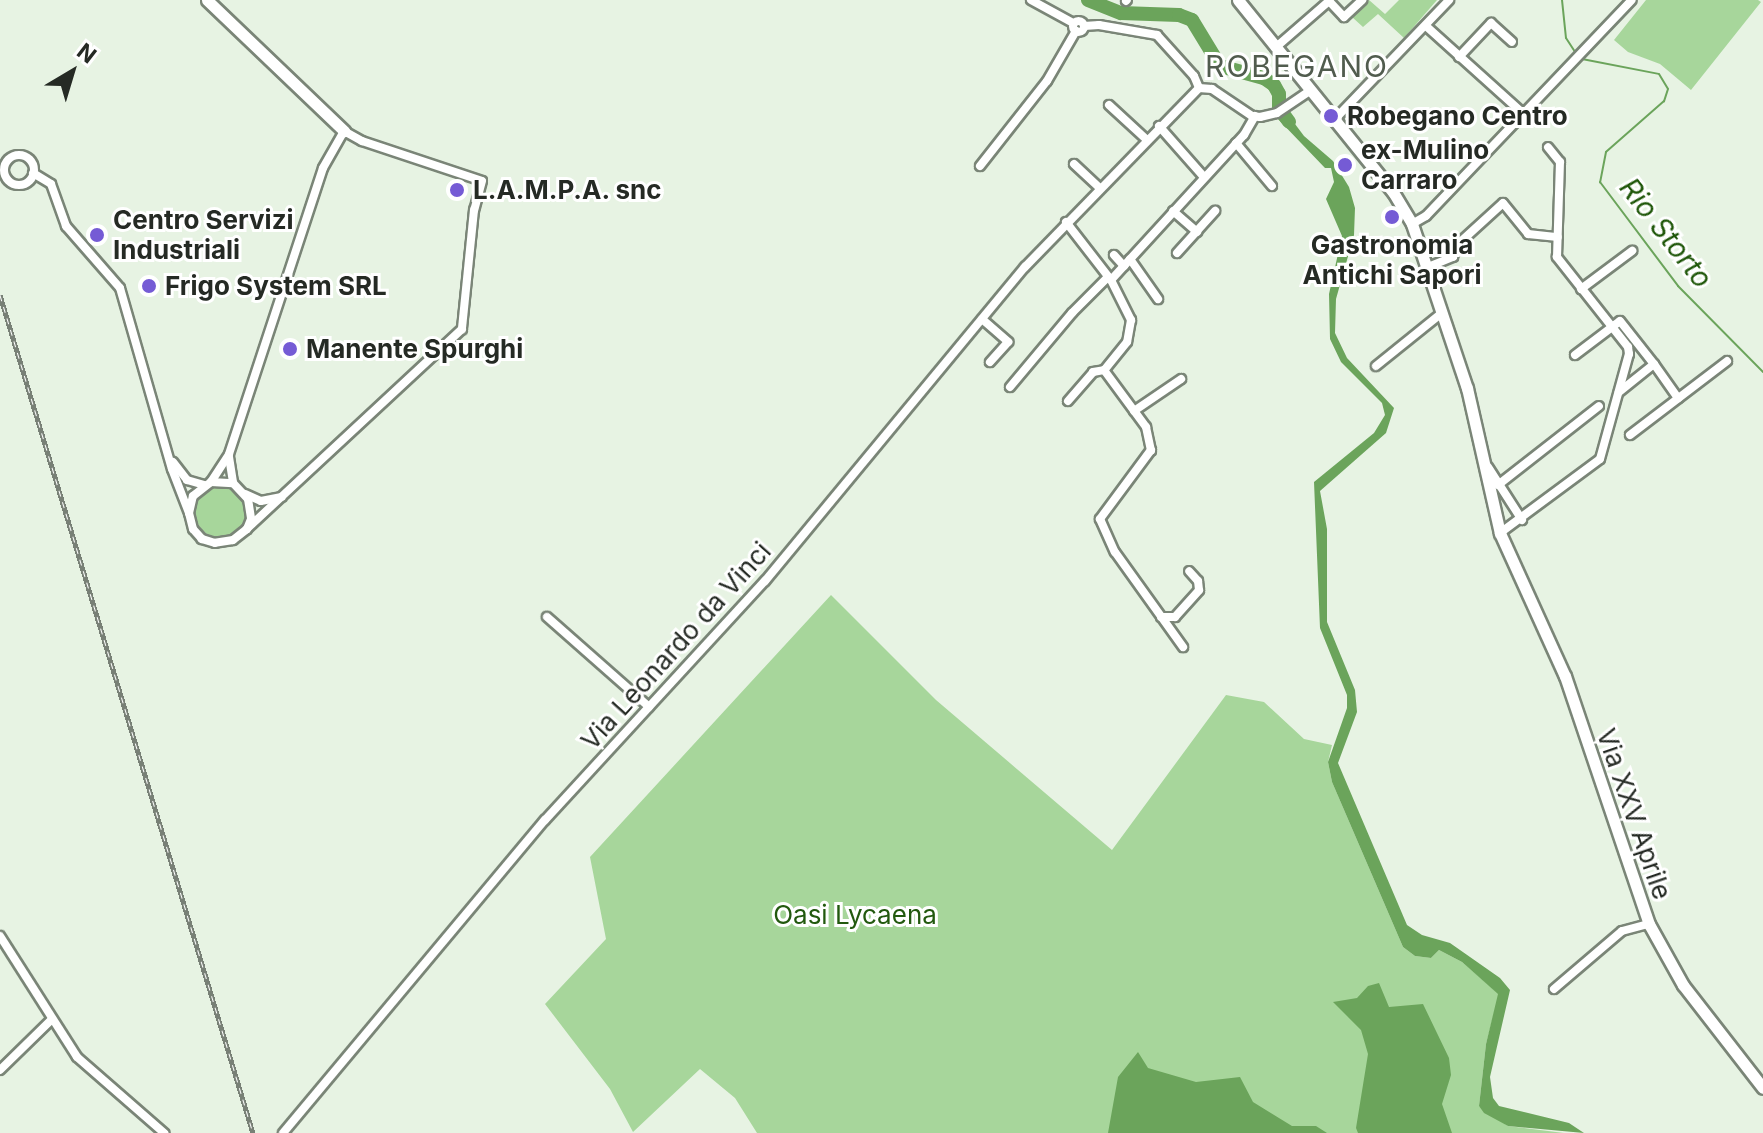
<!DOCTYPE html>
<html>
<head>
<meta charset="utf-8">
<style>
  body { margin:0 }
  #map { position:relative; width:1763px; height:1133px; overflow:hidden; background:#e7f3e3; font-family:Inter,sans-serif }
  div>[style] { position:absolute }
  .green>* { inset:0; background:#a7d69b }
  .round { border-radius:50% }
  .water>* { inset:0; background:#6ba45b }
  .stream>* { height:2px; margin:-1px; padding:0 1px; transform-origin:1px; border-radius:1px; background:#6ba45b }
  .river>* { height:14px; margin:-7px; padding:0 7px; transform-origin:7px; border-radius:7px; background:#6ba45b }
  .roads { filter:drop-shadow(2px 0 #7a8577) drop-shadow(-2px 0 #7a8577) drop-shadow(0 2px #7a8577) drop-shadow(0 -2px #7a8577) }
  .street>* { height:8px; margin:-4px; padding:0 4px; transform-origin:4px; border-radius:4px; background:#fff }
  .street>.ring { margin:-4px; padding:0; box-sizing:content-box; background:none; border:8px solid #fff; border-radius:50% }
  .secondary>* { height:11px; margin:-5.5px; padding:0 5.5px; transform-origin:5.5px; border-radius:5.5px; background:#fff }
  .rail>* { height:5px; margin-top:-2.5px; transform-origin:0; background:repeating-linear-gradient(90deg,#fff 0 6px,#788076 0 12px); box-sizing:border-box; border-block:2px solid #788076 }
  .dots>* { width:22px; height:22px; translate:-50% -50%; box-sizing:border-box; border:4px solid #fff; border-radius:50% }
  span { translate:-50% -50%; white-space:nowrap; text-align:center; line-height:1.15; -webkit-text-stroke:6px #fff; paint-order:stroke }
  .poi-label { font-size:26px; color:#252a24; font-weight:700 }
  .left { translate:0 -50%; text-align:left }
  .street-label { font-size:26px; color:#252a24 }
  .park-label { font-size:26px; color:#22590e }
  .water-label { font-size:28px; color:#1e5608; font-style:italic }
  .quarter-label { font-size:30px; color:#515c4e; letter-spacing:2px }
  .north { position:absolute; left:32px; top:32px; width:80px; height:80px; -webkit-text-stroke:6px #fff; paint-order:stroke; rotate:38deg; font-size:22px; font-weight:700; line-height:32px; text-align:center; color:#252a24 }
  .north::after { content:''; display:block; margin:auto; width:28px; height:36px; background:#252a24; clip-path:polygon(50% 0,100% 100%,50% 72%,0 100%) }
</style>
</head>
<body>
<div id="map">
  <div class="green">
    <i style="clip-path:polygon(1369px 0,1385px 14px,1399px 0,1437px 0,1404px 38px,1378px 14px,1363px 27px,1352px 17px)"></i>
    <i style="clip-path:polygon(1646px 0,1758px 0,1761px 2px,1691px 90px,1660px 64px,1628px 52px,1614px 40px)"></i>
    <i class="round" style="left:195px;top:486px;width:52px;height:52px"></i>
    <i style="clip-path:polygon(831px 595px,936px 700px,1112px 850px,1226px 695px,1264px 702px,1304px 739px,1332px 745px,1328px 762px,1332px 782px,1403px 947px,1415px 956px,1431px 958px,1439px 950px,1462px 962px,1499px 994px,1486px 1044px,1479px 1106px,1508px 1126px,1564px 1133px,757px 1133px,735px 1098px,700px 1069px,633px 1132px,610px 1089px,545px 1004px,606px 939px,590px 857px)"></i>
  </div>
  <div class="water">
    <i style="clip-path:polygon(1286px 112px,1304px 136px,1333px 161px,1349px 187px,1355px 208px,1354px 235px,1336px 299px,1335px 333px,1347px 358px,1394px 408px,1386px 433px,1320px 491px,1327px 529px,1327px 622px,1355px 690px,1357px 712px,1338px 763px,1407px 925px,1422px 935px,1450px 943px,1500px 978px,1510px 990px,1490px 1077px,1493px 1098px,1499px 1106px,1569px 1123px,1584px 1133px,1508px 1126px,1484px 1113px,1479px 1106px,1486px 1044px,1498px 994px,1462px 962px,1439px 950px,1431px 958px,1415px 956px,1403px 947px,1332px 782px,1328px 762px,1347px 708px,1347px 695px,1320px 628px,1314px 482px,1374px 433px,1385px 415px,1382px 403px,1341px 362px,1330px 339px,1329px 294px,1342px 236px,1326px 199px,1334px 182px,1331px 168px,1325px 168px,1278px 119px)"></i>
    <i style="clip-path:polygon(1379px 983px,1389px 1007px,1423px 1004px,1449px 1058px,1451px 1075px,1442px 1104px,1452px 1133px,1358px 1133px,1356px 1128px,1368px 1054px,1361px 1030px,1333px 1002px,1357px 998px,1368px 986px)"></i>
    <i style="clip-path:polygon(1138px 1052px,1148px 1068px,1196px 1082px,1240px 1077px,1253px 1102px,1292px 1126px,1316px 1126px,1327px 1133px,1108px 1133px,1118px 1077px)"></i>
  </div>
  <div class="stream">
    <i style="left:1562px;top:0;width:38px;rotate:84deg"></i>
    <i style="left:1566px;top:38px;width:20px;rotate:57deg"></i>
    <i style="left:1582px;top:59px;width:78px;rotate:11deg"></i>
    <i style="left:1659px;top:74px;width:17px;rotate:59deg"></i>
    <i style="left:1668px;top:89px;width:13px;rotate:108deg"></i>
    <i style="left:1664px;top:101px;width:77px;rotate:138.7deg"></i>
    <i style="left:1606px;top:152px;width:31px;rotate:101deg"></i>
    <i style="left:1600px;top:182px;width:130px;rotate:53.1deg"></i>
    <i style="left:1678px;top:286px;width:121px;rotate:45.3deg"></i>
  </div>
  <div class="river">
    <i style="left:1088px;top:0;width:35px;rotate:22deg"></i>
    <i style="left:1121px;top:13px;width:58px;rotate:2deg"></i>
    <i style="left:1179px;top:15px;width:14px;rotate:21deg"></i>
    <i style="left:1192px;top:20px;width:54px;rotate:58.7deg"></i>
    <i style="left:1220px;top:66px;width:46px;rotate:15.3deg"></i>
    <i style="left:1264px;top:78px;width:12px;rotate:35deg"></i>
    <i style="left:1274px;top:85px;width:10px;rotate:61deg"></i>
    <i style="left:1279px;top:94px;width:14px;rotate:90deg"></i>
    <i style="left:1279px;top:108px;width:17px;rotate:54deg"></i>
  </div>
  <div class="roads">
    <div class="street">
      <i style="left:1031px;top:0;width:48px;rotate:28.7deg"></i>
      <i style="left:1126px;top:1px;width:1px;rotate:-45deg"></i>
      <i class="ring" style="left:1072.5px;top:20.5px;width:3px;height:3px"></i>
      <i style="left:1084px;top:26px;width:15px;rotate:-4deg"></i>
      <i style="left:1099px;top:25px;width:59px;rotate:9.8deg"></i>
      <i style="left:1157px;top:35px;width:55px;rotate:47.9deg"></i>
      <i style="left:1194px;top:76px;width:13px;rotate:67deg"></i>
      <i style="left:1426px;top:26px;width:133px;rotate:42deg"></i>
      <i style="left:1275px;top:48px;width:72px;rotate:-41deg"></i>
      <i style="left:1329px;top:1px;width:22px;rotate:47deg"></i>
      <i style="left:1344px;top:17px;width:25px;rotate:-43deg"></i>
      <i style="left:1459px;top:57px;width:47px;rotate:-46.7deg"></i>
      <i style="left:1491px;top:23px;width:28px;rotate:42deg"></i>
      <i style="left:1199px;top:88px;width:13px;rotate:4deg"></i>
      <i style="left:1212px;top:89px;width:48px;rotate:34deg"></i>
      <i style="left:1252px;top:116px;width:8px;rotate:7deg"></i>
      <i style="left:1260px;top:117px;width:17px;rotate:-13deg"></i>
      <i style="left:1277px;top:113px;width:40px;rotate:-34deg"></i>
      <i style="left:1109px;top:105px;width:50px;rotate:42.6deg"></i>
      <i style="left:1335px;top:119px;width:165px;rotate:-46.2deg"></i>
      <i style="left:1159px;top:126px;width:68px;rotate:48.6deg"></i>
      <i style="left:1236px;top:143px;width:56px;rotate:50.1deg"></i>
      <i class="ring" style="left:4px;top:155px;width:22px;height:22px"></i>
      <i style="left:1074px;top:164px;width:35px;rotate:43deg"></i>
      <i style="left:980px;top:166px;width:108px;rotate:-51.8deg"></i>
      <i style="left:1047px;top:81px;width:58px;rotate:-59.9deg"></i>
      <i style="left:33px;top:173px;width:21px;rotate:31deg"></i>
      <i style="left:51px;top:184px;width:45px;rotate:70.3deg"></i>
      <i style="left:66px;top:226px;width:82px;rotate:48.9deg"></i>
      <i style="left:120px;top:288px;width:188px;rotate:74deg"></i>
      <i style="left:172px;top:469px;width:47px;rotate:68.9deg"></i>
      <i style="left:1173px;top:211px;width:32px;rotate:41deg"></i>
      <i style="left:1066px;top:222px;width:73px;rotate:52.2deg"></i>
      <i style="left:1111px;top:280px;width:45px;rotate:63.4deg"></i>
      <i style="left:1131px;top:320px;width:22px;rotate:100deg"></i>
      <i style="left:1127px;top:342px;width:36px;rotate:129deg"></i>
      <i style="left:1104px;top:370px;width:71px;rotate:53.6deg"></i>
      <i style="left:1146px;top:427px;width:24px;rotate:78deg"></i>
      <i style="left:1151px;top:450px;width:86px;rotate:126.5deg"></i>
      <i style="left:1100px;top:519px;width:36px;rotate:66deg"></i>
      <i style="left:1115px;top:552px;width:117px;rotate:54.4deg"></i>
      <i style="left:1412px;top:224px;width:16px;rotate:-30deg"></i>
      <i style="left:1426px;top:216px;width:298px;rotate:-46.4deg"></i>
      <i style="left:1177px;top:253px;width:57px;rotate:-47.9deg"></i>
      <i style="left:1114px;top:255px;width:15px;rotate:48deg"></i>
      <i style="left:1130px;top:259px;width:49px;rotate:55deg"></i>
      <i style="left:1428px;top:267px;width:27px;rotate:-22deg"></i>
      <i style="left:1453px;top:257px;width:13px;rotate:-72deg"></i>
      <i style="left:1457px;top:245px;width:62px;rotate:-42.4deg"></i>
      <i style="left:1503px;top:203px;width:40px;rotate:51deg"></i>
      <i style="left:1528px;top:234px;width:30px;rotate:6deg"></i>
      <i style="left:1111px;top:280px;width:197px;rotate:-47.5deg"></i>
      <i style="left:1244px;top:135px;width:22px;rotate:-60deg"></i>
      <i style="left:1581px;top:289px;width:64px;rotate:-36.7deg"></i>
      <i style="left:982px;top:319px;width:35px;rotate:41deg"></i>
      <i style="left:1008px;top:342px;width:27px;rotate:132deg"></i>
      <i style="left:1575px;top:355px;width:56px;rotate:-37.1deg"></i>
      <i style="left:1620px;top:321px;width:55px;rotate:51.7deg"></i>
      <i style="left:1654px;top:364px;width:45px;rotate:141.3deg"></i>
      <i style="left:1654px;top:364px;width:42px;rotate:54.8deg"></i>
      <i style="left:1376px;top:366px;width:85px;rotate:-38.8deg"></i>
      <i style="left:1010px;top:387px;width:97px;rotate:-50deg"></i>
      <i style="left:1072px;top:313px;width:51px;rotate:-45deg"></i>
      <i style="left:1068px;top:401px;width:38px;rotate:-49deg"></i>
      <i style="left:1093px;top:372px;width:11px;rotate:-10deg"></i>
      <i style="left:1134px;top:411px;width:57px;rotate:-34.2deg"></i>
      <i style="left:1630px;top:435px;width:122px;rotate:-37.3deg"></i>
      <i style="left:229px;top:457px;width:26px;rotate:81deg"></i>
      <i style="left:233px;top:483px;width:22px;rotate:47deg"></i>
      <i style="left:248px;top:499px;width:20px;rotate:81deg"></i>
      <i style="left:251px;top:519px;width:11px;rotate:112deg"></i>
      <i style="left:247px;top:529px;width:18px;rotate:142deg"></i>
      <i style="left:233px;top:540px;width:18px;rotate:171deg"></i>
      <i style="left:215px;top:543px;width:14px;rotate:-163deg"></i>
      <i style="left:202px;top:539px;width:13px;rotate:-132deg"></i>
      <i style="left:193px;top:529px;width:16px;rotate:-104deg"></i>
      <i style="left:189px;top:513px;width:17px;rotate:-77deg"></i>
      <i style="left:193px;top:496px;width:23px;rotate:-38deg"></i>
      <i style="left:211px;top:482px;width:22px;rotate:3deg"></i>
      <i style="left:173px;top:462px;width:23px;rotate:52deg"></i>
      <i style="left:187px;top:480px;width:19px;rotate:16deg"></i>
      <i style="left:1488px;top:467px;width:63px;rotate:57.3deg"></i>
      <i style="left:211px;top:482px;width:33px;rotate:-57deg"></i>
      <i style="left:229px;top:454px;width:301px;rotate:-71.8deg"></i>
      <i style="left:323px;top:168px;width:43px;rotate:-60.4deg"></i>
      <i style="left:344px;top:131px;width:21px;rotate:29deg"></i>
      <i style="left:362px;top:141px;width:126px;rotate:18.4deg"></i>
      <i style="left:482px;top:181px;width:30px;rotate:105deg"></i>
      <i style="left:474px;top:210px;width:120px;rotate:95.8deg"></i>
      <i style="left:462px;top:329px;width:294px;rotate:137.1deg"></i>
      <i style="left:1498px;top:485px;width:128px;rotate:-38deg"></i>
      <i style="left:245px;top:494px;width:17px;rotate:24deg"></i>
      <i style="left:261px;top:501px;width:21px;rotate:-11deg"></i>
      <i style="left:1500px;top:533px;width:124px;rotate:-36.5deg"></i>
      <i style="left:1600px;top:459px;width:109px;rotate:-74.6deg"></i>
      <i style="left:1629px;top:354px;width:7px;rotate:-98deg"></i>
      <i style="left:1628px;top:347px;width:115px;rotate:-128.3deg"></i>
      <i style="left:1557px;top:257px;width:95px;rotate:-88.2deg"></i>
      <i style="left:1560px;top:162px;width:19px;rotate:-129deg"></i>
      <i style="left:547px;top:617px;width:136px;rotate:41.4deg"></i>
      <i style="left:1161px;top:617px;width:14px"></i>
      <i style="left:1175px;top:617px;width:36px;rotate:-48deg"></i>
      <i style="left:1199px;top:590px;width:9px;rotate:-96deg"></i>
      <i style="left:1198px;top:581px;width:13px;rotate:-132deg"></i>
      <i style="left:0;top:936px;width:143px;rotate:57.5deg"></i>
      <i style="left:77px;top:1057px;width:116px;rotate:41.1deg"></i>
      <i style="left:1554px;top:989px;width:89px;rotate:-40.5deg"></i>
      <i style="left:1622px;top:931px;width:28px;rotate:-15deg"></i>
      <i style="left:0;top:1070px;width:71px;rotate:-44.4deg"></i>
      <i style="left:283px;top:1133px;width:408px;rotate:-50.1deg"></i>
      <i style="left:545px;top:820px;width:325px;rotate:-47.4deg"></i>
      <i style="left:765px;top:581px;width:408px;rotate:-50.4deg"></i>
      <i style="left:1025px;top:267px;width:250px;rotate:-45.8deg"></i>
    </div>
    <div class="secondary">
      <i style="left:207px;top:0;width:190px;rotate:43.7deg"></i>
      <i style="left:1238px;top:0;width:247px;rotate:51.1deg"></i>
      <i style="left:1393px;top:192px;width:37px;rotate:59deg"></i>
      <i style="left:1412px;top:224px;width:173px;rotate:71.5deg"></i>
      <i style="left:1467px;top:388px;width:149px;rotate:77.2deg"></i>
      <i style="left:1500px;top:533px;width:157px;rotate:65.6deg"></i>
      <i style="left:1565px;top:676px;width:262px;rotate:71.3deg"></i>
      <i style="left:1649px;top:924px;width:70px;rotate:60.9deg"></i>
      <i style="left:1683px;top:985px;width:130px;rotate:52.2deg"></i>
    </div>
  </div>
  <div class="rail">
    <i style="left:0;top:295px;width:875px;rotate:73.2deg"></i>
  </div>
  <div class="dots">
    <i style="left:1331px;top:116px;background:#755bd5"></i>
    <i style="left:1345px;top:165px;background:#755bd5"></i>
    <i style="left:457px;top:190px;background:#755bd5"></i>
    <i style="left:1392px;top:217px;background:#755bd5"></i>
    <i style="left:97px;top:235px;background:#755bd5"></i>
    <i style="left:149px;top:286px;background:#755bd5"></i>
    <i style="left:290px;top:349px;background:#755bd5"></i>
  </div>
  <div class="poi-label">
    <span class="left" style="left:1347px;top:116px">Robegano Centro</span>
    <span class="left" style="left:1361px;top:165px">ex-Mulino<br>Carraro</span>
    <span class="left" style="left:473px;top:190px">L.A.M.P.A. snc</span>
    <span class="left" style="left:113px;top:235px">Centro Servizi<br>Industriali</span>
    <span style="left:1392px;top:260px">Gastronomia<br>Antichi Sapori</span>
    <span class="left" style="left:165px;top:286px">Frigo System SRL</span>
    <span class="left" style="left:306px;top:349px">Manente Spurghi</span>
  </div>
  <div class="street-label">
    <span style="left:676px;top:646px;rotate:-48deg">Via Leonardo da Vinci</span>
    <span style="left:1634px;top:814px;rotate:71deg">Via XXV Aprile</span>
  </div>
  <div class="park-label">
    <span style="left:855px;top:915px">Oasi Lycaena</span>
  </div>
  <div class="water-label">
    <span style="left:1666px;top:233px;rotate:52deg">Rio Storto</span>
  </div>
  <div class="quarter-label">
    <span style="left:1297px;top:66px">ROBEGANO</span>
  </div>
  <div class="north">N</div>
</div>
</body>
</html>
